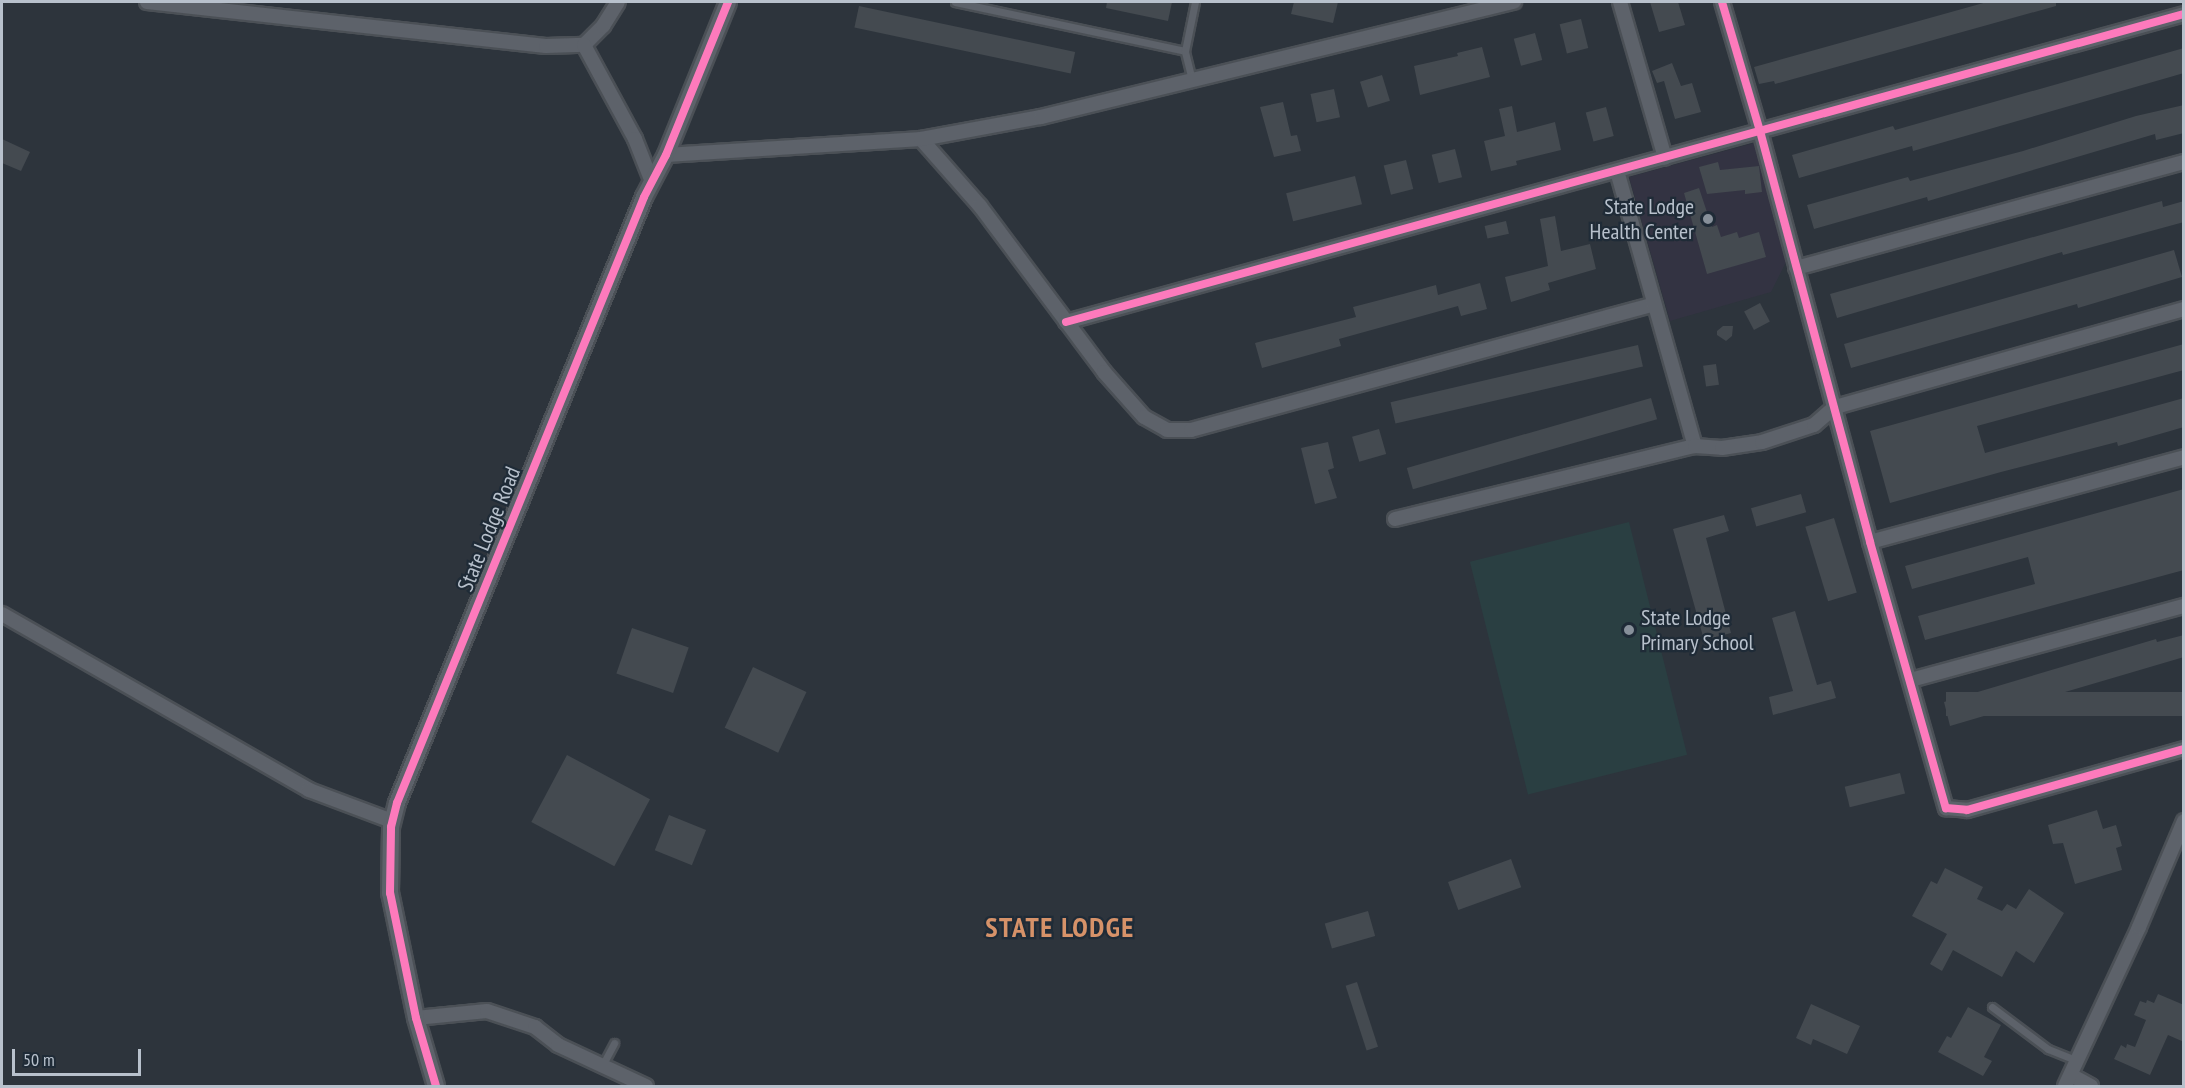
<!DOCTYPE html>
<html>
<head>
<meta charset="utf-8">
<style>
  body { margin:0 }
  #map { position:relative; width:2185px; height:1088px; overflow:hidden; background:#2d343c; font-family:"PT Sans Narrow",sans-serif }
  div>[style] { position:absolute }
  .medical>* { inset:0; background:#333342 }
  .green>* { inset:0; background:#2a3f42; transform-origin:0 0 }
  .building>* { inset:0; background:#444a50; transform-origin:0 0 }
  .roads { filter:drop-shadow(2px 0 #4b5056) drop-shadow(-2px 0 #4b5056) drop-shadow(0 2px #4b5056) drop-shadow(0 -2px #4b5056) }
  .service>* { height:7px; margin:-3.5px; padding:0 3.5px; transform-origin:3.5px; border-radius:3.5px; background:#5d626a }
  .minor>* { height:14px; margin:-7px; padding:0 7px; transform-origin:7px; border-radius:7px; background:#5d626a }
  .tertiary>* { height:16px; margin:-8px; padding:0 8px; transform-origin:8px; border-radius:8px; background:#5d626a }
  .cycleway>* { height:8px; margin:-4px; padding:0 4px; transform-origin:4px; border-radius:4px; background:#fd7abc }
  .dots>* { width:16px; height:16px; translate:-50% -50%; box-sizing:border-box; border:3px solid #1f2b37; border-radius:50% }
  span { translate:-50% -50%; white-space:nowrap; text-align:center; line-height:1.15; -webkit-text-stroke:4.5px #1f2b37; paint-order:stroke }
  .poi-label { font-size:22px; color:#b8c1cc }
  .right { translate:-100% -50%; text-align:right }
  .left { translate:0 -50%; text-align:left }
  .street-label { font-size:22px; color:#b8c1cc }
  .district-label { font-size:28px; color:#d69269; font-weight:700; letter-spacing:1.5px }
  .frame { position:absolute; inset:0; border:3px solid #b8c1cc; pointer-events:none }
  .scale { position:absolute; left:12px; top:1049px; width:129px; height:27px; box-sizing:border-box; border:3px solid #b8c1cc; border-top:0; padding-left:8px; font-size:18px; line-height:21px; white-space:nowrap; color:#b8c1cc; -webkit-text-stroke:4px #1f2b37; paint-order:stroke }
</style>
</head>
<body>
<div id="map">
  <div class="medical">
    <i style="clip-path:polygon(1754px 143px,1786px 262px,1771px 292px,1670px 321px,1629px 177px)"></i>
  </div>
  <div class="green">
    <i style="left:1629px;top:522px;width:240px;height:164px;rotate:76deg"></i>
  </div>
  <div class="building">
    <i style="clip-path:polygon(1107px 2px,1172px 2px,1168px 21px,1106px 8px)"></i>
    <i style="clip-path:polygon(1294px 2px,1338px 2px,1333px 23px,1291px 14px)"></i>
    <i style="clip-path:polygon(1650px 2px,1678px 2px,1685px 25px,1659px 32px)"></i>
    <i style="clip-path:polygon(1987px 2px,2056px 2px,2056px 6px,1775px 84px,1774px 81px,1759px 84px,1754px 67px)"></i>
    <i style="left:859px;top:6px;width:221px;height:22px;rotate:12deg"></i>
    <i style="left:1581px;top:19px;width:30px;height:22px;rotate:76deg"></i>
    <i style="left:1535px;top:33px;width:28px;height:22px;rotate:75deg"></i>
    <i style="clip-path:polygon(1482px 47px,1490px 77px,1420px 95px,1414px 66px,1458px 56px,1457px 53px)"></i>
    <i style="clip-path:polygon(2184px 48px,2184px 73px,1913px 151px,1912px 146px,1799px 178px,1792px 155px,1893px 126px,1895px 130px)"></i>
    <i style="clip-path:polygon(1672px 63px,1681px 86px,1692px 83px,1701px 112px,1675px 119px,1664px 81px,1657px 83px,1652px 71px)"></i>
    <i style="left:1382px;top:75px;width:27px;height:23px;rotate:73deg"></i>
    <i style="left:1334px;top:89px;width:29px;height:24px;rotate:78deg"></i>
    <i style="clip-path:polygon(1283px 102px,1291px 136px,1297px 135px,1301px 151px,1274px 157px,1260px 107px)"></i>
    <i style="clip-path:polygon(2184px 105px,2184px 133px,2156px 140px,2155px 134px,1928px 201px,1927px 197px,1814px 229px,1807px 205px,1908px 177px,1910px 181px,2023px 151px,2136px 116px)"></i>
    <i style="clip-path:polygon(1512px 106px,1517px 132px,1555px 122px,1561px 150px,1516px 161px,1517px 165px,1491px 171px,1484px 141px,1505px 136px,1499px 109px)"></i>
    <i style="left:1606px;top:107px;width:30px;height:21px;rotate:75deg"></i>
    <i style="clip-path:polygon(2px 139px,30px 152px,21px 171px,2px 163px)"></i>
    <i style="left:1455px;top:149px;width:29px;height:24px;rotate:76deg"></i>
    <i style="left:1406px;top:160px;width:30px;height:23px;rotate:76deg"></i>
    <i style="clip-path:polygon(1718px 162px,1720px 170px,1759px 166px,1762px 192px,1745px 194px,1745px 190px,1707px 194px,1699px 167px)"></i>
    <i style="left:1355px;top:176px;width:29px;height:71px;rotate:76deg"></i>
    <i style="clip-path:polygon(1699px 188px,1712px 227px,1717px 225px,1721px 237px,1737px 232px,1739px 238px,1759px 232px,1766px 257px,1707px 274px,1684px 193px)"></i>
    <i style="clip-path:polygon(2162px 201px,2163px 207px,2184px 201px,2184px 222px,2063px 255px,2062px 252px,1837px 318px,1830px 294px)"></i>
    <i style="clip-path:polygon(1555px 216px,1561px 251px,1590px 244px,1596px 269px,1548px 283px,1550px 290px,1511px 302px,1505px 277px,1548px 266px,1540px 219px)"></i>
    <i style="left:1506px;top:221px;width:13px;height:22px;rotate:77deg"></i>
    <i style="clip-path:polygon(2174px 250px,2182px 277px,2078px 308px,2077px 304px,1851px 368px,1844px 344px)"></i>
    <i style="clip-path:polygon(1480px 283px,1487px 309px,1461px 316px,1458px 306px,1339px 339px,1341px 346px,1262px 368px,1255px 343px,1356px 317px,1353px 307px,1403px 294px,1436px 285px,1438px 295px)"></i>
    <i style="left:1760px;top:303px;width:21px;height:18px;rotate:62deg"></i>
    <i style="clip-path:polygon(1723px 326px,1733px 326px,1732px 336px,1726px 341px,1717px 335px,1717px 331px)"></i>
    <i style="clip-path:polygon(2184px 344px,2184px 370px,1977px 426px,1985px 453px,2184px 398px,2184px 427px,2118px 446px,2117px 442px,2001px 472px,1890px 503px,1870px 431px)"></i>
    <i style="left:1638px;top:345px;width:22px;height:254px;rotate:77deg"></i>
    <i style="left:1716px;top:364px;width:21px;height:13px;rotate:82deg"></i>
    <i style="left:1651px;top:398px;width:22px;height:254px;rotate:74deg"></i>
    <i style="left:1379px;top:429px;width:26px;height:28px;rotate:74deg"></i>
    <i style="clip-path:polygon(1328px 442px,1334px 468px,1328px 470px,1337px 498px,1315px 504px,1301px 448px)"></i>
    <i style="clip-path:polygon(2184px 489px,2184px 570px,1925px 640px,1918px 616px,2035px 584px,2028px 557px,1912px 589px,1905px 566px)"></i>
    <i style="left:1801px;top:494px;width:19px;height:52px;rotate:74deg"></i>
    <i style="clip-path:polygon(1724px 515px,1729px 531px,1706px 538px,1731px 633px,1704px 640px,1673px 529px)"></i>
    <i style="left:1834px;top:518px;width:78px;height:30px;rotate:73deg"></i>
    <i style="clip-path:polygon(1795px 611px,1817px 685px,1831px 681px,1836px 698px,1773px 715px,1769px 697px,1793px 691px,1772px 618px)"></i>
    <i style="left:632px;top:628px;width:60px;height:48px;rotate:19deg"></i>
    <i style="clip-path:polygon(2184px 635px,2184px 657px,1950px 726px,1944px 702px,2156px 639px,2157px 642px)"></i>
    <i style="left:753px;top:667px;width:59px;height:67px;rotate:25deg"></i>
    <i style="left:2184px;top:692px;width:24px;height:238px;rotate:90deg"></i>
    <i style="left:567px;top:755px;width:94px;height:76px;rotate:28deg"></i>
    <i style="left:1900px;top:773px;width:21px;height:57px;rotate:76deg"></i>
    <i style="clip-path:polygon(2097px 810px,2103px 829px,2116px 825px,2122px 846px,2116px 848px,2122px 870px,2075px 884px,2063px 843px,2053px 844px,2048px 825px)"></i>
    <i style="left:669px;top:815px;width:40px;height:38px;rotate:22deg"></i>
    <i style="left:1511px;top:859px;width:30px;height:67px;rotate:70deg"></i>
    <i style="clip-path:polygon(1945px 868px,1983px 887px,1977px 899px,2002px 911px,2007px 904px,2016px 909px,2029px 889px,2064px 913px,2034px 963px,2016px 951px,2002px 977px,1953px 950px,1942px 971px,1930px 964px,1947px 934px,1912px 916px,1931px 881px,1937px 884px)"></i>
    <i style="left:1368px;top:911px;width:26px;height:45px;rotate:74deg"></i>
    <i style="left:1357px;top:982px;width:68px;height:12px;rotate:72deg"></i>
    <i style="clip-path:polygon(2158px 994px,2184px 1005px,2184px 1042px,2168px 1035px,2150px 1075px,2114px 1059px,2121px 1045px,2126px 1048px,2127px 1044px,2135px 1047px,2146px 1020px,2134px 1015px,2140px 1001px,2146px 1003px,2147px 1000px,2154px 1003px)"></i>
    <i style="clip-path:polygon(1811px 1004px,1860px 1026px,1847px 1054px,1813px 1039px,1811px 1045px,1796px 1038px)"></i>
    <i style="clip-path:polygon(1968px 1007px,2001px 1025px,1984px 1057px,1992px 1061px,1983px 1076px,1938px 1052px,1947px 1036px,1951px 1038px)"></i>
  </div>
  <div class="roads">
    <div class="service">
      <i style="left:955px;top:2px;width:235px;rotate:12deg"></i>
      <i style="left:1192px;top:80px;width:30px;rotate:-104deg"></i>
      <i style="left:1185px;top:51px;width:50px;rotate:-78.5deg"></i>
      <i style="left:1992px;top:1007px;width:70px;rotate:36.9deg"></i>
      <i style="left:2048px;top:1049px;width:31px;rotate:22deg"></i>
      <i style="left:602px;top:1066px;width:26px;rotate:-62deg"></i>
    </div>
    <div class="minor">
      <i style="left:147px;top:2px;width:401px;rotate:6.3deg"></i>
      <i style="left:546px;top:46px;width:38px;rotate:-2deg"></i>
      <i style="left:584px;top:45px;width:27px;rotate:-45deg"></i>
      <i style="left:603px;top:26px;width:28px;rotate:-58deg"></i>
      <i style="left:1620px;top:2px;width:162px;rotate:73.9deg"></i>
      <i style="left:1722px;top:2px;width:134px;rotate:73.6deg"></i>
      <i style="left:1760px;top:131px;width:425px;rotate:75deg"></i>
      <i style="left:1870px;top:542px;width:277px;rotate:74.1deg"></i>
      <i style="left:1946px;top:808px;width:21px;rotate:5deg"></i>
      <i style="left:1967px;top:810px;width:225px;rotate:-15.7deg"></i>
      <i style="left:584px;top:45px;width:107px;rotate:61.5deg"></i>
      <i style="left:635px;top:139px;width:46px;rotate:68.4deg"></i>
      <i style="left:921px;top:139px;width:89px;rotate:48.6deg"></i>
      <i style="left:980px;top:206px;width:207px;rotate:53.2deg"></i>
      <i style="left:1104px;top:372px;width:60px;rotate:48.4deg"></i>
      <i style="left:1144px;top:417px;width:26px;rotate:29deg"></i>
      <i style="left:1167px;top:430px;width:24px"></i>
      <i style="left:1191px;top:430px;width:480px;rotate:-15.2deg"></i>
      <i style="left:666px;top:155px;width:256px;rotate:-3.6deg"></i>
      <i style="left:921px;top:139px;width:122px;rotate:-10.4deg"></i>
      <i style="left:1041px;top:117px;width:487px;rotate:-13.7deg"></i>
      <i style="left:1617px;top:171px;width:286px;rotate:74.2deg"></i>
      <i style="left:1796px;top:268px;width:402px;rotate:-15.3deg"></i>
      <i style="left:1066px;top:322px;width:1160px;rotate:-15.4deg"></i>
      <i style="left:1395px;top:519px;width:309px;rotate:-13.7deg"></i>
      <i style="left:1695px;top:446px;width:27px;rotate:4deg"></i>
      <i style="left:1722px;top:448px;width:40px;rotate:-8.5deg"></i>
      <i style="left:1762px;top:442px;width:55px;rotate:-18.1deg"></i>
      <i style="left:1814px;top:425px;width:28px;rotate:-41deg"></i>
      <i style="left:1835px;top:407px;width:362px;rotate:-15.7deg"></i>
      <i style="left:1870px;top:542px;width:325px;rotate:-15.1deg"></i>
      <i style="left:2px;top:614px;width:354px;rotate:29.8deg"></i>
      <i style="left:309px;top:790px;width:89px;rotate:20.5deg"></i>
      <i style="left:1911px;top:680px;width:283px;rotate:-15.2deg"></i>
      <i style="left:416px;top:1018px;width:71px;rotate:-5.6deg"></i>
      <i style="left:487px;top:1011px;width:51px;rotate:18.4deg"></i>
      <i style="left:535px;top:1027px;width:29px;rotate:38deg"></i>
      <i style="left:558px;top:1045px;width:97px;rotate:25deg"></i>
      <i style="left:2071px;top:1075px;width:23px;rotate:29deg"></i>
      <i style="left:2065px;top:1086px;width:175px;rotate:-65deg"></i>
      <i style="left:2139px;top:927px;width:115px;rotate:-67deg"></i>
    </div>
    <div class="tertiary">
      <i style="left:436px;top:1086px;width:71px;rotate:-106.4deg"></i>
      <i style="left:416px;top:1018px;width:128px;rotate:-101.7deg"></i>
      <i style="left:390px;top:893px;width:66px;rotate:-89.1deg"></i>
      <i style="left:391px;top:827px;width:25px;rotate:-76deg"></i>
      <i style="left:397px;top:803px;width:654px;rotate:-67.82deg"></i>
      <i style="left:644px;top:197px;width:47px;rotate:-62.4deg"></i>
      <i style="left:666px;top:155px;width:165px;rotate:-67.9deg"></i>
    </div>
  </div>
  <div class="cycleway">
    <i style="left:1722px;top:2px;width:134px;rotate:73.6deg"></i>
    <i style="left:1760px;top:131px;width:425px;rotate:75deg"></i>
    <i style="left:1870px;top:542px;width:277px;rotate:74.1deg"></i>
    <i style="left:1946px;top:808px;width:21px;rotate:5deg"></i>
    <i style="left:1967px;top:810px;width:225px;rotate:-15.7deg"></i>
    <i style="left:1066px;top:322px;width:1160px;rotate:-15.4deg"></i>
    <i style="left:436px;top:1086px;width:71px;rotate:-106.4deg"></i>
    <i style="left:416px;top:1018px;width:128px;rotate:-101.7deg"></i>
    <i style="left:390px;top:893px;width:66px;rotate:-89.1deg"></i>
    <i style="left:391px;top:827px;width:25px;rotate:-76deg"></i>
    <i style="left:397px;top:803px;width:654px;rotate:-67.82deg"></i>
    <i style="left:644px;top:197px;width:47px;rotate:-62.4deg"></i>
    <i style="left:666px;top:155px;width:165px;rotate:-67.9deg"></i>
  </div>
  <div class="dots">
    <i style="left:1708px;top:219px;background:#87909a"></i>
    <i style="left:1629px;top:630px;background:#87909a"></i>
  </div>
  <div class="poi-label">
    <span class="right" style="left:1694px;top:219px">State Lodge<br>Health Center</span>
    <span class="left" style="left:1641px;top:630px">State Lodge<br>Primary School</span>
  </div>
  <div class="street-label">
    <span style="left:489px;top:529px;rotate:-68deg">State Lodge Road</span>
  </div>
  <div class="district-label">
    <span style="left:1060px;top:927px">STATE LODGE</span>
  </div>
  <div class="frame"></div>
  <div class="scale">50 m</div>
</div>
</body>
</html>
